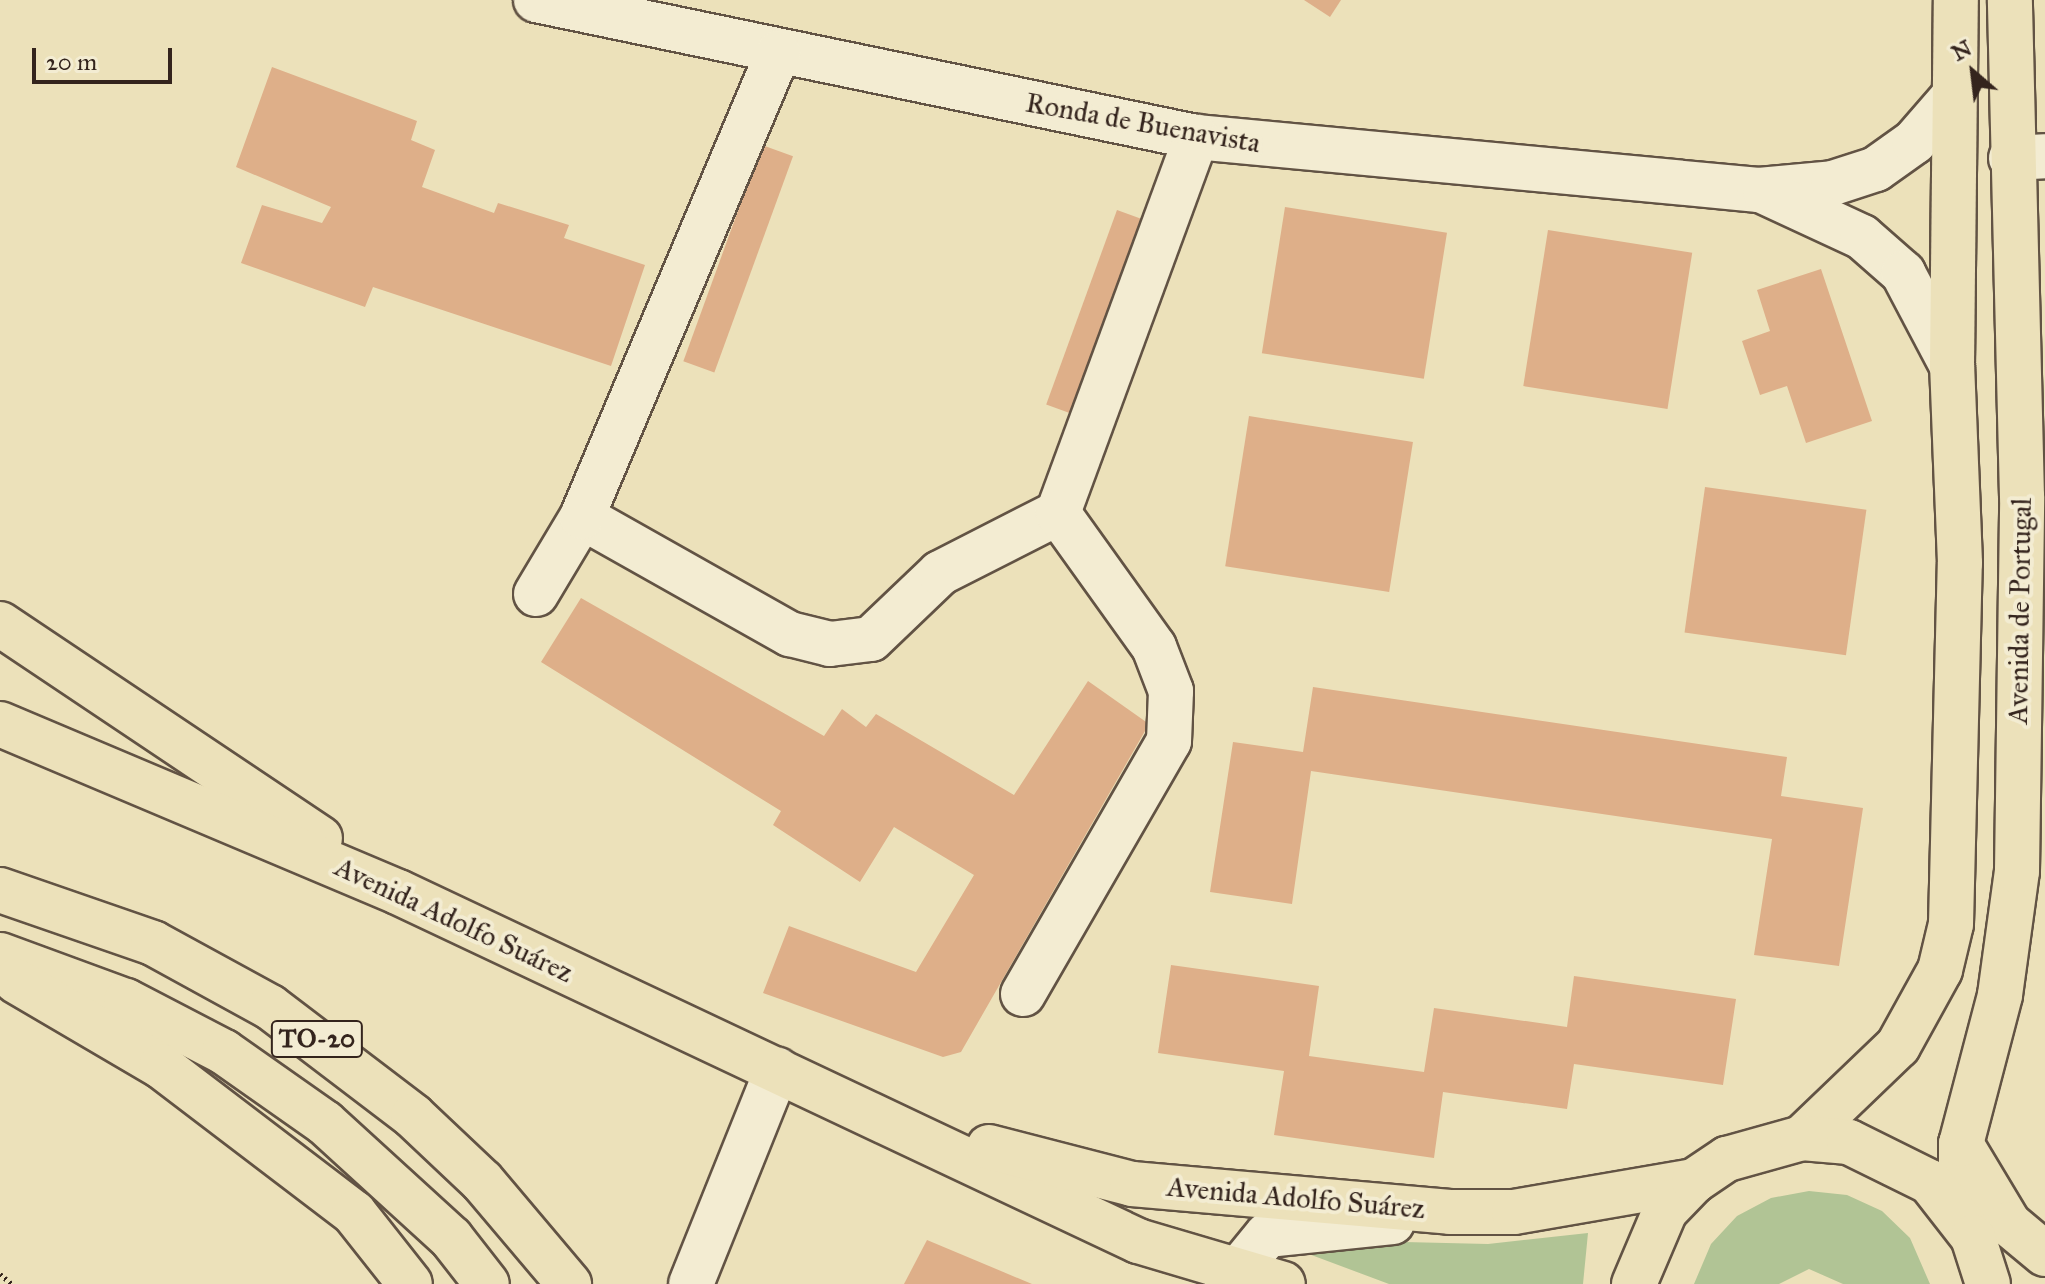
<!DOCTYPE html>
<html>
<head>
<meta charset="utf-8">
<style>
  body { margin:0 }
  #map { position:relative; width:2045px; height:1284px; overflow:hidden; background:#ece1ba; font-family:"IM FELL Great Primer",serif }
  div>[style] { position:absolute }
  .green>* { inset:0; background:#b1c495 }
  .building>* { inset:0; background:#deaf89; transform-origin:0 0 }
  .path>* { height:5px; margin-top:-2.5px; transform-origin:0; background:repeating-linear-gradient(90deg,#34241d 0 2px,transparent 0 6px) }
  .roads { filter:drop-shadow(2px 0 #625344) drop-shadow(-2px 0 #625344) drop-shadow(0 2px #625344) drop-shadow(0 -2px #625344) }
  .minor>* { height:44px; margin:-22px; padding:0 22px; transform-origin:22px; border-radius:22px; background:#f3ecd2 }
  .major>* { height:44px; margin:-22px; padding:0 22px; transform-origin:22px; border-radius:22px; background:#ece1ba }
  .highway>* { height:44px; margin:-22px; padding:0 22px; transform-origin:22px; border-radius:22px; background:#ece1ba }
  span { translate:-50% -50%; white-space:nowrap; text-align:center; line-height:1.15; -webkit-text-stroke:8px #f3ecd2; paint-order:stroke }
  .shield-label span { padding:2px 6px; background:#f3ecd2; border:2px solid; border-radius:6px; -webkit-text-stroke-width:0 }
  .shield-label { font-size:26px; color:#34241d; font-weight:700 }
  .street-label { font-size:28px; color:#34241d }
  .north { position:absolute; left:1933px; top:32px; width:80px; height:80px; -webkit-text-stroke:6px #f3ecd2; paint-order:stroke; rotate:332deg; font-size:22px; font-weight:700; line-height:32px; text-align:center; color:#34241d }
  .north::after { content:''; display:block; margin:auto; width:28px; height:36px; background:#34241d; clip-path:polygon(50% 0,100% 100%,50% 72%,0 100%) }
  .scale { position:absolute; left:32px; top:48px; width:140px; height:36px; box-sizing:border-box; border:4px solid #34241d; border-top:0; padding-left:10px; font-size:24px; line-height:28px; white-space:nowrap; color:#34241d; -webkit-text-stroke:6px #f3ecd2; paint-order:stroke }
</style>
</head>
<body>
<div id="map">
  <div class="green">
    <i style="clip-path:polygon(1809px 1191px,1847px 1195px,1882px 1211px,1910px 1238px,1930px 1284px,1843px 1284px,1809px 1269px,1779px 1284px,1694px 1284px,1711px 1244px,1737px 1216px,1771px 1198px)"></i>
    <i style="clip-path:polygon(1588px 1233px,1583px 1284px,1389px 1284px,1290px 1247px,1320px 1240px,1488px 1244px)"></i>
  </div>
  <div class="building">
    <i style="clip-path:polygon(1304px 0,1341px 0,1330px 17px)"></i>
    <i style="clip-path:polygon(272px 67px,417px 121px,411px 140px,435px 150px,422px 187px,494px 213px,498px 203px,569px 225px,564px 238px,645px 265px,611px 366px,373px 287px,365px 307px,241px 263px,262px 205px,322px 223px,331px 207px,236px 167px)"></i>
    <i style="left:762px;top:145px;width:33px;height:230px;rotate:20deg"></i>
    <i style="left:1285px;top:207px;width:164px;height:148px;rotate:9deg"></i>
    <i style="left:1117px;top:210px;width:38px;height:207px;rotate:20deg"></i>
    <i style="left:1548px;top:230px;width:146px;height:158px;rotate:9deg"></i>
    <i style="clip-path:polygon(1821px 269px,1872px 421px,1806px 443px,1787px 386px,1760px 395px,1742px 341px,1770px 331px,1757px 290px)"></i>
    <i style="left:1249px;top:416px;width:166px;height:152px;rotate:9deg"></i>
    <i style="left:1705px;top:487px;width:163px;height:147px;rotate:8deg"></i>
    <i style="clip-path:polygon(581px 598px,824px 736px,842px 709px,866px 727px,876px 714px,1014px 795px,1088px 681px,1149px 724px,961px 1052px,943px 1057px,763px 993px,789px 926px,916px 972px,974px 875px,894px 827px,860px 882px,773px 825px,781px 811px,541px 662px)"></i>
    <i style="clip-path:polygon(1313px 687px,1787px 757px,1781px 796px,1863px 808px,1839px 966px,1754px 955px,1772px 839px,1311px 771px,1292px 904px,1210px 892px,1233px 742px,1303px 752px)"></i>
    <i style="clip-path:polygon(1171px 965px,1319px 986px,1309px 1056px,1424px 1072px,1434px 1008px,1567px 1027px,1574px 976px,1736px 999px,1723px 1085px,1574px 1064px,1567px 1109px,1443px 1092px,1434px 1158px,1274px 1135px,1284px 1071px,1158px 1053px)"></i>
    <i style="clip-path:polygon(927px 1240px,1032px 1284px,904px 1284px)"></i>
  </div>
  <div class="path">
    <i style="left:0;top:1274px;width:16px;rotate:40deg"></i>
  </div>
  <div class="roads">
    <div class="minor">
      <i style="left:536px;top:0;width:674px;rotate:11.73deg"></i>
      <i style="left:1196px;top:137px;width:565px;rotate:5.38deg"></i>
      <i style="left:1759px;top:190px;width:74px;rotate:-5.4deg"></i>
      <i style="left:1833px;top:183px;width:45px;rotate:-18deg"></i>
      <i style="left:1876px;top:169px;width:47px;rotate:-35.4deg"></i>
      <i style="left:1914px;top:142px;width:60px;rotate:-49.1deg"></i>
      <i style="left:2011px;top:158px;width:34px;rotate:-3deg"></i>
      <i style="left:1765px;top:192px;width:107px;rotate:24.9deg"></i>
      <i style="left:1862px;top:237px;width:55px;rotate:41.3deg"></i>
      <i style="left:1903px;top:273px;width:105px;rotate:62.2deg"></i>
      <i style="left:582px;top:517px;width:239px;rotate:29.4deg"></i>
      <i style="left:790px;top:634px;width:41px;rotate:14deg"></i>
      <i style="left:830px;top:644px;width:41px;rotate:-7deg"></i>
      <i style="left:871px;top:639px;width:95px;rotate:-43.7deg"></i>
      <i style="left:940px;top:573px;width:132px;rotate:-27deg"></i>
      <i style="left:1058px;top:513px;width:401px;rotate:-69.8deg"></i>
      <i style="left:536px;top:594px;width:90px;rotate:-59.1deg"></i>
      <i style="left:582px;top:517px;width:504px;rotate:-67.1deg"></i>
      <i style="left:1023px;top:994px;width:292px;rotate:-60deg"></i>
      <i style="left:1169px;top:741px;width:50px;rotate:-87.7deg"></i>
      <i style="left:1171px;top:691px;width:47px;rotate:-111.1deg"></i>
      <i style="left:1154px;top:647px;width:165px;rotate:-125.6deg"></i>
      <i style="left:691px;top:1284px;width:231px;rotate:-68.1deg"></i>
      <i style="left:1227px;top:1284px;width:63px;rotate:-50.8deg"></i>
      <i style="left:1267px;top:1235px;width:126px;rotate:-5.9deg"></i>
    </div>
    <div class="major">
      <i style="left:0;top:624px;width:385px;rotate:33.8deg"></i>
      <i style="left:0;top:724px;width:432px;rotate:22.9deg"></i>
      <i style="left:398px;top:892px;width:818px;rotate:25.25deg"></i>
      <i style="left:1138px;top:1241px;width:151px;rotate:16.5deg"></i>
      <i style="left:1802px;top:1138px;width:133px;rotate:-43.8deg"></i>
      <i style="left:1898px;top:1046px;width:87px;rotate:-61.1deg"></i>
      <i style="left:1940px;top:970px;width:47px;rotate:-76.6deg"></i>
      <i style="left:1951px;top:924px;width:361px;rotate:-88.6deg"></i>
      <i style="left:1960px;top:563px;width:197px;rotate:-92.3deg"></i>
      <i style="left:1952px;top:366px;width:366px;rotate:-89.4deg"></i>
      <i style="left:1961px;top:1144px;width:93px;rotate:59deg"></i>
      <i style="left:2009px;top:1224px;width:47px;rotate:39.8deg"></i>
      <i style="left:989px;top:1147px;width:148px;rotate:14.5deg"></i>
      <i style="left:1132px;top:1184px;width:319px;rotate:5deg"></i>
      <i style="left:1450px;top:1212px;width:64px"></i>
      <i style="left:1514px;top:1212px;width:183px;rotate:-9.8deg"></i>
      <i style="left:1961px;top:1217px;width:73px;rotate:-90deg"></i>
      <i style="left:1961px;top:1144px;width:154px;rotate:-75.3deg"></i>
      <i style="left:2000px;top:995px;width:125px;rotate:-82.2deg"></i>
      <i style="left:2017px;top:871px;width:374px;rotate:-89.2deg"></i>
      <i style="left:2022px;top:497px;width:497px;rotate:-91.4deg"></i>
      <i style="left:1634px;top:1284px;width:79px;rotate:-67deg"></i>
      <i style="left:1665px;top:1211px;width:42px;rotate:-46deg"></i>
      <i style="left:1694px;top:1181px;width:40px;rotate:-34deg"></i>
      <i style="left:1727px;top:1159px;width:78px;rotate:-15.6deg"></i>
      <i style="left:1802px;top:1138px;width:47px;rotate:4.9deg"></i>
      <i style="left:1849px;top:1142px;width:90px;rotate:26.3deg"></i>
      <i style="left:1930px;top:1182px;width:70px;rotate:52deg"></i>
      <i style="left:1973px;top:1237px;width:49px;rotate:72.3deg"></i>
    </div>
    <div class="highway">
      <i style="left:0;top:890px;width:162px;rotate:19.1deg"></i>
      <i style="left:153px;top:943px;width:133px;rotate:28.7deg"></i>
      <i style="left:270px;top:1007px;width:180px;rotate:37.3deg"></i>
      <i style="left:413px;top:1116px;width:95px;rotate:43.3deg"></i>
      <i style="left:482px;top:1181px;width:135px;rotate:49.8deg"></i>
      <i style="left:0;top:955px;width:134px;rotate:20.1deg"></i>
      <i style="left:126px;top:1001px;width:110px;rotate:27.5deg"></i>
      <i style="left:224px;top:1052px;width:123px;rotate:35.1deg"></i>
      <i style="left:325px;top:1123px;width:171px;rotate:42.4deg"></i>
      <i style="left:451px;top:1238px;width:58px;rotate:52deg"></i>
      <i style="left:16px;top:981px;width:168px;rotate:30.4deg"></i>
      <i style="left:161px;top:1066px;width:243px;rotate:37.3deg"></i>
      <i style="left:354px;top:1213px;width:90px;rotate:51.7deg"></i>
    </div>
  </div>
  <div class="shield-label">
    <span style="left:317px;top:1039px">TO-20</span>
  </div>
  <div class="street-label">
    <span style="left:1143px;top:123px;rotate:10deg">Ronda de Buenavista</span>
    <span style="left:2020px;top:611px;rotate:-89deg">Avenida de Portugal</span>
    <span style="left:454px;top:920px;rotate:25deg">Avenida Adolfo Suárez</span>
    <span style="left:1296px;top:1198px;rotate:5deg">Avenida Adolfo Suárez</span>
  </div>
  <div class="north">N</div>
  <div class="scale">20 m</div>
</div>
</body>
</html>
